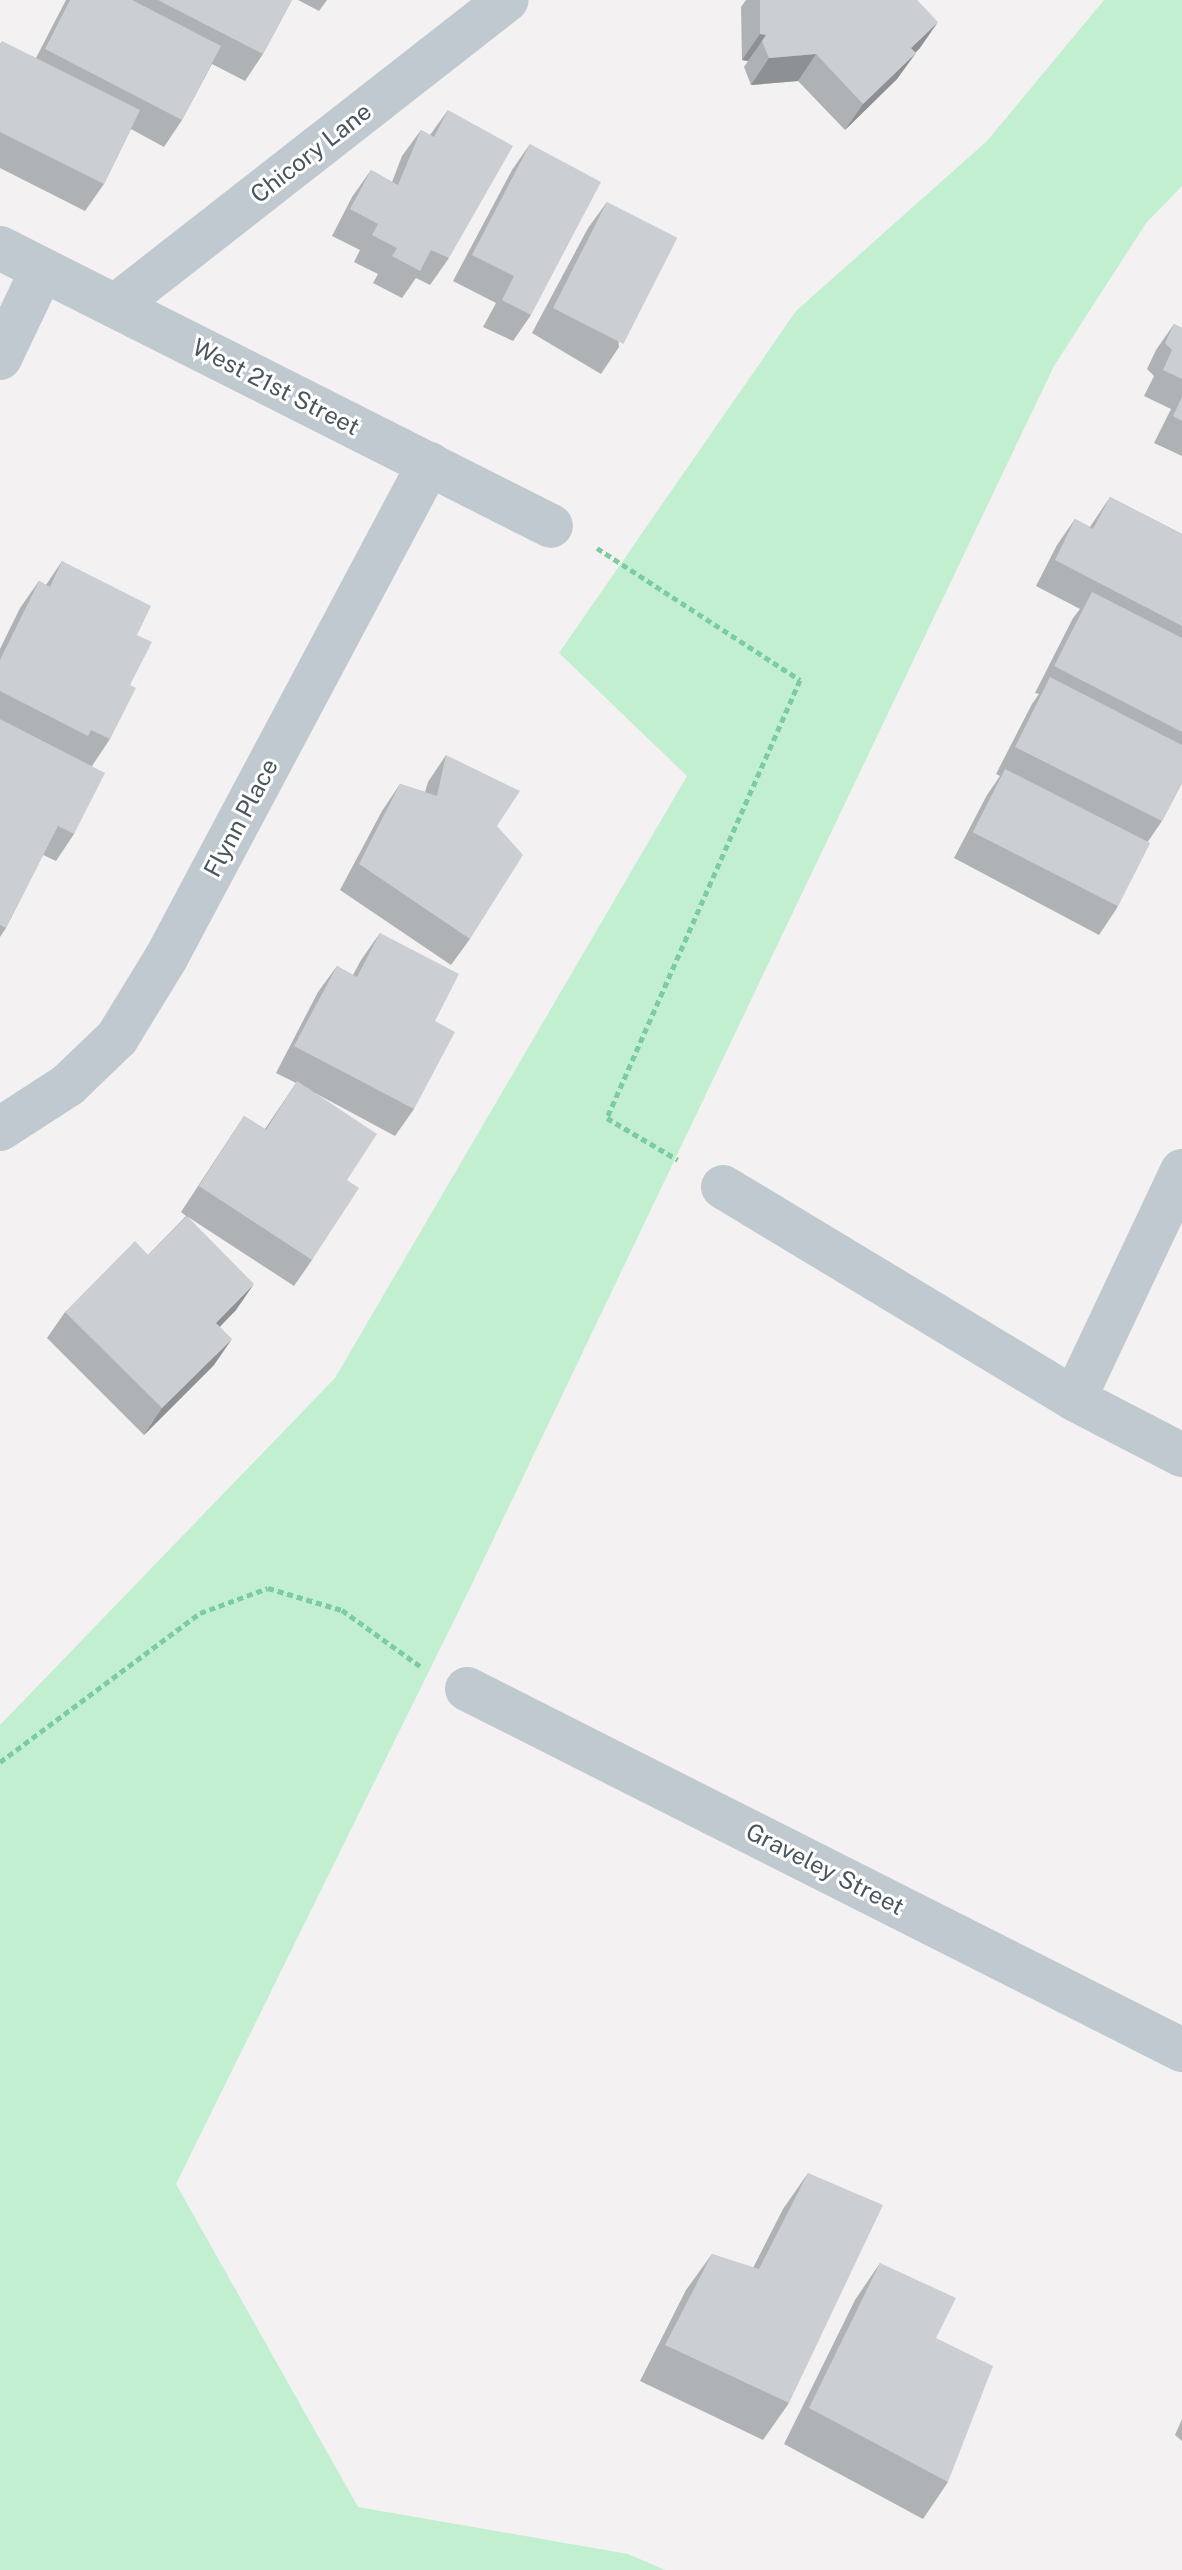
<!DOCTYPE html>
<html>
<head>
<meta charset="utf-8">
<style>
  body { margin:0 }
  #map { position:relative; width:1182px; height:2570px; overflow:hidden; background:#f3f1f1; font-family:"Public Sans",sans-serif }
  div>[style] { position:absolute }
  .green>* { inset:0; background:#c2efd0 }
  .path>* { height:5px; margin-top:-2.5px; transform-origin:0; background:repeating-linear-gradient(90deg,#7bcc9f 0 6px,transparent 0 10px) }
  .minor>* { height:44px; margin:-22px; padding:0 22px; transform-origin:22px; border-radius:22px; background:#c0c9cf }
  .wall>* { inset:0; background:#afb2b5 }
  .shaded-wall>* { inset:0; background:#8e9194 }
  .building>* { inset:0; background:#cbcfd3; transform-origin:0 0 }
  span { translate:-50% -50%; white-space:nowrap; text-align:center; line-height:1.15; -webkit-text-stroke:6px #fff; paint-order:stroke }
  .street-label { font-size:24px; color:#49565e }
</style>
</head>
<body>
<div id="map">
  <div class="green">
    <i style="clip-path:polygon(1104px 0,1182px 0,1182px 186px,1146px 223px,1054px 366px,470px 1588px,176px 2184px,358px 2507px,628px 2554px,665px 2570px,0 2570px,0 1725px,335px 1378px,687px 776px,559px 653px,796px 311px,987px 141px)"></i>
  </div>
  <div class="path">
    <i style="left:597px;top:548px;width:242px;rotate:33deg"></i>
    <i style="left:800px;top:680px;width:479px;rotate:113.8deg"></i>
    <i style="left:607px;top:1118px;width:82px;rotate:30.6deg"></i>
    <i style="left:0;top:1762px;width:249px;rotate:-36.7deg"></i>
    <i style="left:200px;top:1613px;width:72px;rotate:-20.2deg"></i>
    <i style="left:268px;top:1588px;width:77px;rotate:16.6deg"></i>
    <i style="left:342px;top:1610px;width:96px;rotate:35.7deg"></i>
  </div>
  <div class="minor">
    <i style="left:0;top:248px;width:617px;rotate:26.77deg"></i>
    <i style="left:115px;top:306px;width:497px;rotate:-38deg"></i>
    <i style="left:0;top:358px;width:98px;rotate:-64.5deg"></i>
    <i style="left:0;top:1129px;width:81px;rotate:-32.9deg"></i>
    <i style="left:68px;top:1085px;width:68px;rotate:-43.8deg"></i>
    <i style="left:117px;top:1038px;width:94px;rotate:-58.5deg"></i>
    <i style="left:166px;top:958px;width:560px;rotate:-61.97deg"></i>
    <i style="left:1182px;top:1171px;width:252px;rotate:115.3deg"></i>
    <i style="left:1074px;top:1399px;width:122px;rotate:27.4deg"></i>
    <i style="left:723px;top:1187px;width:410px;rotate:31.1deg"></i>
    <i style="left:467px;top:1689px;width:801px;rotate:26.79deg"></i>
  </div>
  <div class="wall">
    <i style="clip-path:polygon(66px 0,292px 0,263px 54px,245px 81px,212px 64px,182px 120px,164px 147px,131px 129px,104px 184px,85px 211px,0 168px,0 43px,36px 58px)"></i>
    <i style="clip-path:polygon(298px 0,327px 0,319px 11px)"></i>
    <i style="clip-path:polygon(746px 0,917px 0,920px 48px,915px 53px,897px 79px,845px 130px,798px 81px,751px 85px,744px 67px,748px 61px,742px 60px,741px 7px)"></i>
    <i style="clip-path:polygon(448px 110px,449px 258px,430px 285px,416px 278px,402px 298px,373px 283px,378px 274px,354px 262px,360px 250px,332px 236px,352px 197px,371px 170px,392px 182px,402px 156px,421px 130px,430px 135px)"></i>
    <i style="clip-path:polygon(530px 144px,531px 315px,513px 341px,483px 327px,496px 303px,453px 281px,512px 170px)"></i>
    <i style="clip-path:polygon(607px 202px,619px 347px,601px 374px,532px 333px,588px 228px)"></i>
    <i style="clip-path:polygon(1174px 324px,1182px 328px,1182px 456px,1154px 443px,1171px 409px,1144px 396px,1154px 376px,1147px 369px,1156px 350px)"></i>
    <i style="clip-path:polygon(1110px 497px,1182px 534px,1182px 783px,1162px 821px,1147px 843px,1117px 908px,1099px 935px,954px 858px,987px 795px,1000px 776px,996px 774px,1032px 704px,1039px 694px,1035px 693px,1073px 618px,1080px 609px,1036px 586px,1057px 545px,1075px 519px,1090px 527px)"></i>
    <i style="clip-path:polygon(62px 561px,137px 635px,130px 685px,110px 739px,92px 766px,74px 834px,56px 861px,43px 855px,6px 928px,0 937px,0 649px,20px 608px,39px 581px,46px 585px)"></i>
    <i style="clip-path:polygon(446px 755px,497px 826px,470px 939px,451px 965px,340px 890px,382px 811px,400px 784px,425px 792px,428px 782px)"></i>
    <i style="clip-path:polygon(380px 933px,435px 1021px,414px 1109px,395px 1136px,315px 1093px,347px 1180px,312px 1260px,294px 1286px,188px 1217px,236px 1310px,220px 1327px,214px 1365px,144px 1435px,47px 1338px,65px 1312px,148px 1255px,186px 1216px,181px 1212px,244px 1116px,265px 1129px,296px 1083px,276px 1073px,318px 992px,337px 966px,353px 975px,361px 960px)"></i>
    <i style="clip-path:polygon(808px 2173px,789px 2403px,763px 2440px,640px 2381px,686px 2290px,712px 2254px,753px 2268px,783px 2209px)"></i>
    <i style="clip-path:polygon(880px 2263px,936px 2338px,948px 2482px,923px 2519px,784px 2444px,855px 2300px)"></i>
    <i style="clip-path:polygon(1182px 2419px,1182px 2441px,1175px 2435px)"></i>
  </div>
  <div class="shaded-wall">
    <i style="clip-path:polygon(938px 22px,920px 48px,892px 75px,911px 48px)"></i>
    <i style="clip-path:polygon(760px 34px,766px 35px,748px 61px,742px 60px)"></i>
    <i style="clip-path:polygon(916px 53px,897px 79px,845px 130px,863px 104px)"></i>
    <i style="clip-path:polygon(816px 54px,798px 81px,751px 85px,769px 58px)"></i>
    <i style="clip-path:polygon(254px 1284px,236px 1310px,197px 1349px,216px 1323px)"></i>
    <i style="clip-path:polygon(232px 1339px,214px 1365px,144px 1435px,162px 1408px)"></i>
  </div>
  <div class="building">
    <i style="clip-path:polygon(70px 0,132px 0,221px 46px,182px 120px,45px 49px)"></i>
    <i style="clip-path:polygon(158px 0,292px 0,263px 54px)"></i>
    <i style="clip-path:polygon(760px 0,917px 0,938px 22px,911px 48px,916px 53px,863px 104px,816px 54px,769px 58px,762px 41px,766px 35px,760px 34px)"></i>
    <i style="clip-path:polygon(2px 41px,140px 110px,104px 184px,0 132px,0 44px)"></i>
    <i style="clip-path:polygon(448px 110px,513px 146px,449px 258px,431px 250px,420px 271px,392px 256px,397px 248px,372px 235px,378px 224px,350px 209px,371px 170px,398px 185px,421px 130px,434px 137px)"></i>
    <i style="clip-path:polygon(530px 144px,601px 182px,531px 315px,502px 300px,514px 276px,472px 255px)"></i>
    <i style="left:607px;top:202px;width:79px;height:119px;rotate:27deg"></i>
    <i style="clip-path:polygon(1174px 324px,1182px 328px,1182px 379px,1163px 370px,1172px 350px,1165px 343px)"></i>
    <i style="clip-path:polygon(1182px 397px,1182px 421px,1173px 416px)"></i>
    <i style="clip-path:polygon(1110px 497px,1182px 534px,1182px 626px,1055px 560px,1075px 519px,1093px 529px)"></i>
    <i style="clip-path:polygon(62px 561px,151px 606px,137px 635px,152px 642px,130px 685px,136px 688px,110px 739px,91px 730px,88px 736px,0 691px,0 660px,39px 581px,50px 587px)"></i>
    <i style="clip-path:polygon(1092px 592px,1182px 638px,1182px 732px,1054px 666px)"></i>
    <i style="clip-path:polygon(1050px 677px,1182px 745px,1182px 783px,1162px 821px,1015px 747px)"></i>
    <i style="clip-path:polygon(0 719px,105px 773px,74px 834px,58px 826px,6px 928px,0 925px)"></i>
    <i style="clip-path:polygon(446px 755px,520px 791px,497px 826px,523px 855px,470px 939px,359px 864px,400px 784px,437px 796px)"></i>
    <i style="left:1005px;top:769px;width:163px;height:71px;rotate:27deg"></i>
    <i style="clip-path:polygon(380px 933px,459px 974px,435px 1021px,455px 1032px,414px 1109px,294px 1046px,337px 966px,357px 977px)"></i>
    <i style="clip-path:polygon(297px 1081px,377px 1134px,347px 1180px,359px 1188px,312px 1260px,199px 1186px,244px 1116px,266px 1130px)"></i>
    <i style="clip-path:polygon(187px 1216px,254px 1284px,216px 1323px,232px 1339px,162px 1408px,65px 1312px,135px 1241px,148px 1255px)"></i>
    <i style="clip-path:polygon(808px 2173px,883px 2205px,789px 2403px,665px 2345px,712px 2254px,759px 2269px)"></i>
    <i style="clip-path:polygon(880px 2263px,956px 2298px,936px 2338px,993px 2366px,948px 2482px,809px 2408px)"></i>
  </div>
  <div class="street-label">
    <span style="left:311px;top:153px;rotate:-38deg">Chicory Lane</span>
    <span style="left:276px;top:387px;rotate:27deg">West 21st Street</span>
    <span style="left:241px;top:818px;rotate:-62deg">Flynn Place</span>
    <span style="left:825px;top:1869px;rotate:27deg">Graveley Street</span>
  </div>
</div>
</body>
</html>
